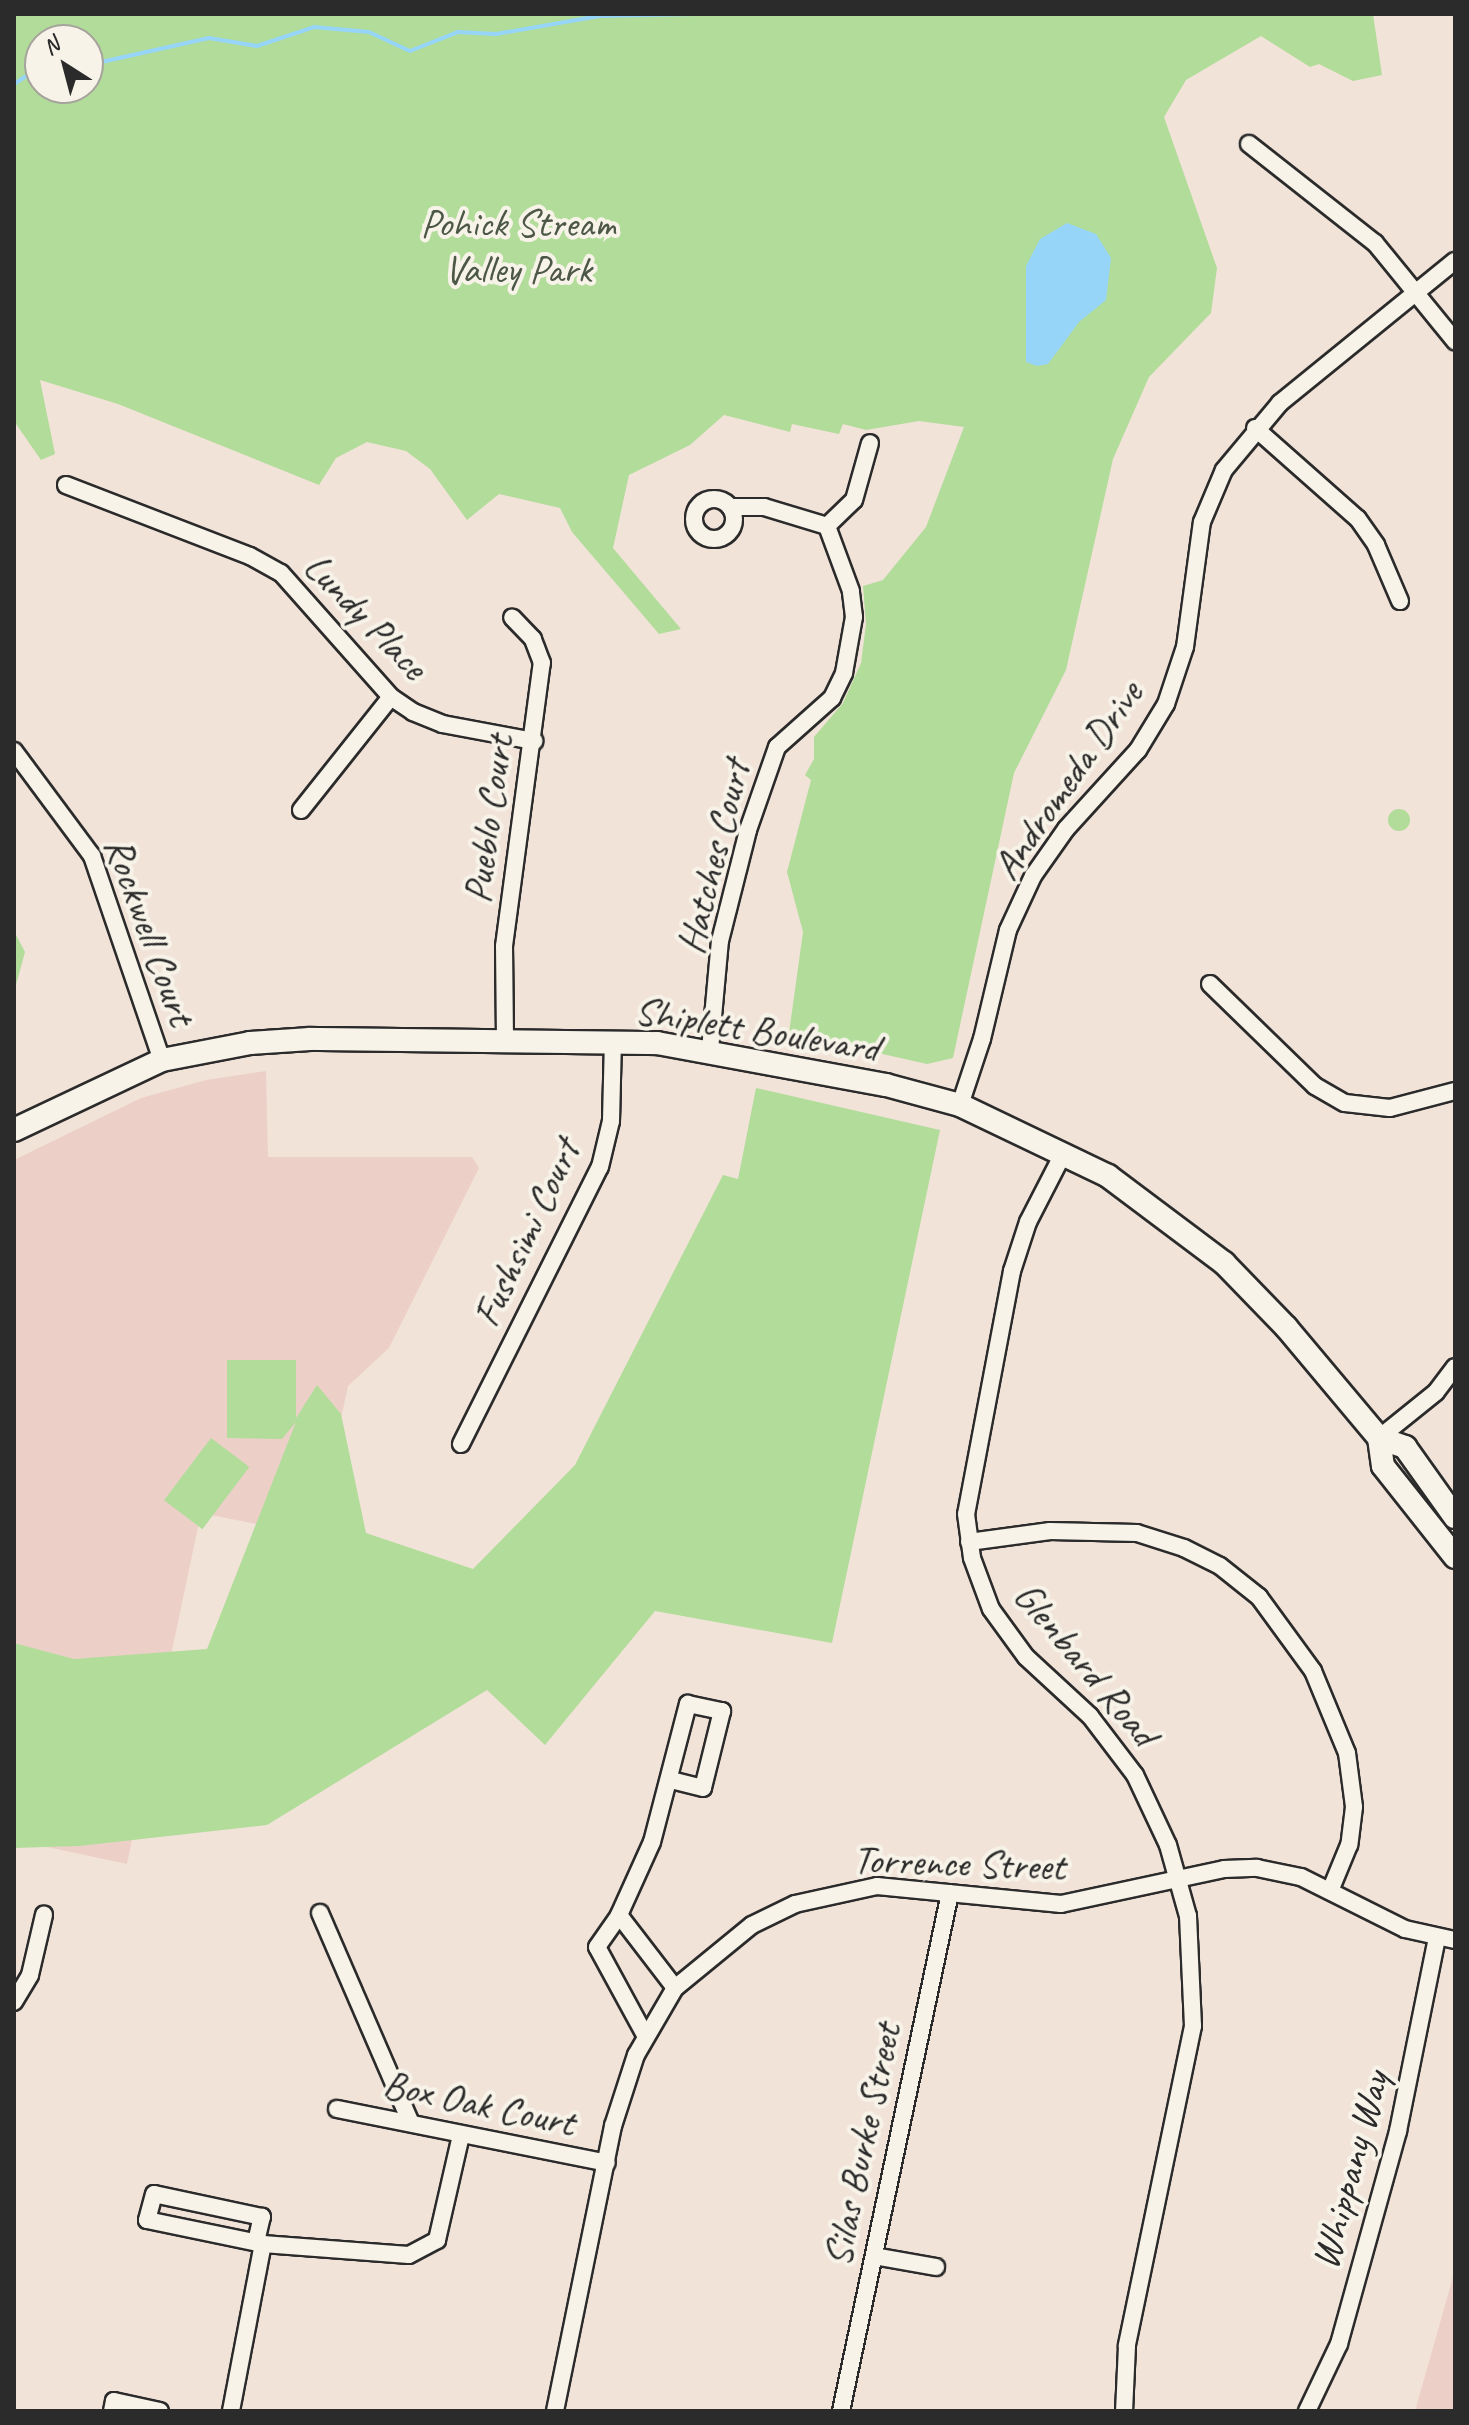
<!DOCTYPE html>
<html>
<head>
<meta charset="utf-8">
<style>
  body { margin:0 }
  #map { position:relative; width:1469px; height:2425px; overflow:hidden; background:#f2e3d9; font-family:Caveat,sans-serif }
  div>[style] { position:absolute }
  .built>* { inset:0; background:#ecd0c8 }
  .green>* { inset:0; background:#b1dc9a; transform-origin:0 0 }
  .round { border-radius:50% }
  .water>* { inset:0; background:#96d5f7 }
  .stream>* { height:4px; margin:-2px; padding:0 2px; transform-origin:2px; border-radius:2px; background:#96d5f7 }
  .roads { filter:drop-shadow(2px 0 #2b2b2b) drop-shadow(-2px 0 #2b2b2b) drop-shadow(0 2px #2b2b2b) drop-shadow(0 -2px #2b2b2b) }
  .minor>* { height:16px; margin:-8px; padding:0 8px; transform-origin:8px; border-radius:8px; background:#f7f3e8 }
  .minor>.ring { margin:-8px; padding:0; box-sizing:content-box; background:none; border:16px solid #f7f3e8; border-radius:50% }
  .tertiary>* { height:22px; margin:-11px; padding:0 11px; transform-origin:11px; border-radius:11px; background:#f7f3e8 }
  span { translate:-50% -50%; white-space:nowrap; text-align:center; line-height:1.15; -webkit-text-stroke:8px #f7f3e8; paint-order:stroke }
  .park-label { font-size:40px; color:#4c5747 }
  .street-label { font-size:40px; color:#2b2b2b }
  .frame { position:absolute; inset:0; border:16px solid #2b2b2b; pointer-events:none }
  .north { position:absolute; left:24px; top:24px; width:80px; height:80px; box-sizing:border-box; background:#f7f3e8; border:2px solid #a5a39c; border-radius:50%; rotate:324deg; font-size:22px; font-weight:700; line-height:32px; text-align:center; color:#2b2b2b }
  .north::after { content:''; display:block; margin:auto; width:28px; height:36px; background:#2b2b2b; clip-path:polygon(50% 0,100% 100%,50% 72%,0 100%) }
</style>
</head>
<body>
<div id="map">
  <div class="built">
    <i style="clip-path:polygon(266px 1071px,268px 1157px,472px 1157px,479px 1168px,389px 1348px,348px 1386px,316px 1536px,201px 1513px,127px 1864px,14px 1840px,14px 1160px,141px 1098px,206px 1080px)"></i>
    <i style="clip-path:polygon(1455px 2270px,1455px 2411px,1415px 2411px)"></i>
  </div>
  <div class="green">
    <i style="clip-path:polygon(evenodd,14px 14px,1373px 14px,1382px 75px,1353px 81px,1319px 64px,1310px 67px,1261px 36px,1186px 80px,1164px 117px,1217px 268px,1211px 313px,1149px 377px,1113px 459px,1066px 670px,1014px 773px,953px 1058px,927px 1064px,789px 1033px,803px 932px,787px 872px,811px 780px,805px 775px,814px 759px,814px 737px,843px 703px,861px 663px,866px 624px,863px 586px,883px 580px,926px 527px,964px 427px,919px 421px,866px 430px,843px 424px,839px 434px,792px 424px,790px 432px,724px 415px,690px 445px,629px 475px,613px 548px,681px 629px,659px 634px,572px 532px,560px 508px,499px 494px,467px 520px,430px 469px,406px 451px,367px 442px,336px 458px,319px 485px,118px 404px,40px 380px,55px 454px,41px 460px,14px 421px,14px 14px,40px 40px,88px 40px,88px 88px,40px 88px,40px 40px)"></i>
    <i class="round" style="left:1388px;top:809px;width:22px;height:22px"></i>
    <i style="clip-path:polygon(14px 931px,25px 952px,14px 992px)"></i>
    <i style="clip-path:polygon(756px 1088px,940px 1130px,832px 1643px,655px 1611px,545px 1745px,487px 1690px,267px 1825px,79px 1846px,14px 1848px,14px 1643px,74px 1659px,207px 1649px,296px 1422px,282px 1439px,227px 1438px,227px 1360px,296px 1360px,296px 1418px,317px 1385px,341px 1414px,366px 1533px,473px 1569px,575px 1465px,723px 1175px,738px 1179px)"></i>
    <i style="left:211px;top:1438px;width:48px;height:78px;rotate:37deg"></i>
  </div>
  <div class="water">
    <i style="clip-path:polygon(1067px 223px,1096px 234px,1111px 258px,1106px 300px,1079px 322px,1048px 364px,1037px 366px,1026px 362px,1026px 266px,1040px 239px)"></i>
  </div>
  <div class="stream">
    <i style="left:88px;top:65px;width:124px;rotate:-12.6deg"></i>
    <i style="left:209px;top:38px;width:49px;rotate:9.5deg"></i>
    <i style="left:257px;top:46px;width:60px;rotate:-18.4deg"></i>
    <i style="left:314px;top:27px;width:55px;rotate:5.2deg"></i>
    <i style="left:369px;top:32px;width:45px;rotate:24.9deg"></i>
    <i style="left:410px;top:51px;width:52px;rotate:-21.6deg"></i>
    <i style="left:458px;top:32px;width:38px;rotate:3deg"></i>
    <i style="left:496px;top:34px;width:105px;rotate:-9.9deg"></i>
    <i style="left:599px;top:16px;width:97px;rotate:-1.2deg"></i>
    <i style="left:14px;top:84px;width:31px;rotate:-33deg"></i>
  </div>
  <div class="roads">
    <div class="minor">
      <i style="left:1249px;top:144px;width:160px;rotate:38.2deg"></i>
      <i style="left:1375px;top:243px;width:127px;rotate:50.8deg"></i>
      <i style="left:1255px;top:428px;width:137px;rotate:41.5deg"></i>
      <i style="left:1358px;top:519px;width:32px;rotate:55deg"></i>
      <i style="left:1376px;top:545px;width:61px;rotate:66.8deg"></i>
      <i style="left:66px;top:485px;width:197px;rotate:21.1deg"></i>
      <i style="left:250px;top:556px;width:35px;rotate:29deg"></i>
      <i style="left:281px;top:573px;width:166px;rotate:48.4deg"></i>
      <i style="left:391px;top:697px;width:27px;rotate:34deg"></i>
      <i style="left:413px;top:712px;width:32px;rotate:22deg"></i>
      <i style="left:443px;top:724px;width:93px;rotate:10.6deg"></i>
      <i class="ring" style="left:694px;top:499px;width:24px;height:24px"></i>
      <i style="left:827px;top:526px;width:37px;rotate:-44deg"></i>
      <i style="left:854px;top:500px;width:59px;rotate:-74.3deg"></i>
      <i style="left:14px;top:751px;width:131px;rotate:53.4deg"></i>
      <i style="left:92px;top:856px;width:216px;rotate:71.1deg"></i>
      <i style="left:301px;top:810px;width:144px;rotate:-51.5deg"></i>
      <i style="left:1210px;top:984px;width:146px;rotate:44.2deg"></i>
      <i style="left:1315px;top:1086px;width:34px;rotate:30deg"></i>
      <i style="left:1345px;top:1103px;width:45px;rotate:6.3deg"></i>
      <i style="left:1390px;top:1108px;width:67px;rotate:-14.7deg"></i>
      <i style="left:505px;top:1040px;width:94px;rotate:-90.6deg"></i>
      <i style="left:504px;top:946px;width:286px;rotate:-82.4deg"></i>
      <i style="left:542px;top:663px;width:26px;rotate:-111deg"></i>
      <i style="left:533px;top:639px;width:30px;rotate:-134deg"></i>
      <i style="left:710px;top:1050px;width:109px;rotate:-84.8deg"></i>
      <i style="left:720px;top:941px;width:114px;rotate:-75.8deg"></i>
      <i style="left:748px;top:830px;width:88px;rotate:-70.7deg"></i>
      <i style="left:777px;top:747px;width:74px;rotate:-41.7deg"></i>
      <i style="left:832px;top:698px;width:28px;rotate:-64deg"></i>
      <i style="left:844px;top:673px;width:57px;rotate:-79.9deg"></i>
      <i style="left:854px;top:617px;width:26px;rotate:-97deg"></i>
      <i style="left:851px;top:591px;width:69px;rotate:-110.3deg"></i>
      <i style="left:827px;top:526px;width:66px;rotate:-163.2deg"></i>
      <i style="left:764px;top:507px;width:34px;rotate:180deg"></i>
      <i style="left:960px;top:1105px;width:70px;rotate:-71.6deg"></i>
      <i style="left:982px;top:1039px;width:112px;rotate:-76.6deg"></i>
      <i style="left:1008px;top:930px;width:60px;rotate:-65.2deg"></i>
      <i style="left:1033px;top:876px;width:57px;rotate:-54.9deg"></i>
      <i style="left:1066px;top:829px;width:107px;rotate:-47.7deg"></i>
      <i style="left:1138px;top:750px;width:54px;rotate:-58.7deg"></i>
      <i style="left:1166px;top:704px;width:60px;rotate:-71.6deg"></i>
      <i style="left:1185px;top:647px;width:126px;rotate:-82.3deg"></i>
      <i style="left:1202px;top:522px;width:56px;rotate:-67.1deg"></i>
      <i style="left:1224px;top:470px;width:87px;rotate:-50.1deg"></i>
      <i style="left:1280px;top:403px;width:225px;rotate:-39.1deg"></i>
      <i style="left:1064px;top:1152px;width:79px;rotate:117.2deg"></i>
      <i style="left:1028px;top:1222px;width:52px;rotate:108.1deg"></i>
      <i style="left:1012px;top:1271px;width:247px;rotate:100.7deg"></i>
      <i style="left:966px;top:1514px;width:44px;rotate:82.2deg"></i>
      <i style="left:972px;top:1558px;width:54px;rotate:69.6deg"></i>
      <i style="left:991px;top:1609px;width:59px;rotate:53.9deg"></i>
      <i style="left:1026px;top:1657px;width:87px;rotate:42.7deg"></i>
      <i style="left:1090px;top:1716px;width:74px;rotate:52.7deg"></i>
      <i style="left:1135px;top:1775px;width:77px;rotate:64.8deg"></i>
      <i style="left:1168px;top:1845px;width:74px;rotate:74.3deg"></i>
      <i style="left:1188px;top:1916px;width:110px;rotate:87.4deg"></i>
      <i style="left:1193px;top:2026px;width:327px;rotate:101.7deg"></i>
      <i style="left:1127px;top:2346px;width:65px;rotate:92.6deg"></i>
      <i style="left:1379px;top:1438px;width:73px;rotate:-38.9deg"></i>
      <i style="left:1436px;top:1392px;width:31px;rotate:-53deg"></i>
      <i style="left:461px;top:1444px;width:310px;rotate:-63.4deg"></i>
      <i style="left:600px;top:1167px;width:47px;rotate:-76.6deg"></i>
      <i style="left:611px;top:1121px;width:80px;rotate:-88.6deg"></i>
      <i style="left:969px;top:1542px;width:82px;rotate:-7.7deg"></i>
      <i style="left:1050px;top:1531px;width:87px;rotate:1.3deg"></i>
      <i style="left:1137px;top:1533px;width:49px;rotate:17.7deg"></i>
      <i style="left:1184px;top:1548px;width:40px;rotate:26.6deg"></i>
      <i style="left:1220px;top:1566px;width:50px;rotate:38.5deg"></i>
      <i style="left:1259px;top:1597px;width:92px;rotate:53.9deg"></i>
      <i style="left:1313px;top:1671px;width:89px;rotate:67.5deg"></i>
      <i style="left:1347px;top:1753px;width:54px;rotate:82.6deg"></i>
      <i style="left:1354px;top:1807px;width:38px;rotate:97deg"></i>
      <i style="left:1349px;top:1845px;width:50px;rotate:112.4deg"></i>
      <i style="left:320px;top:1913px;width:227px;rotate:66.6deg"></i>
      <i style="left:619px;top:1915px;width:92px;rotate:52.5deg"></i>
      <i style="left:14px;top:2002px;width:31px;rotate:-59deg"></i>
      <i style="left:30px;top:1975px;width:62px;rotate:-76.9deg"></i>
      <i style="left:645px;top:2035px;width:100px;rotate:-118.6deg"></i>
      <i style="left:597px;top:1947px;width:39px;rotate:-55deg"></i>
      <i style="left:619px;top:1915px;width:80px;rotate:-65.7deg"></i>
      <i style="left:652px;top:1842px;width:143px;rotate:-75.4deg"></i>
      <i style="left:688px;top:1704px;width:35px;rotate:12deg"></i>
      <i style="left:722px;top:1711px;width:79px;rotate:103.9deg"></i>
      <i style="left:703px;top:1788px;width:33px;rotate:-166deg"></i>
      <i style="left:337px;top:2109px;width:275px;rotate:11.3deg"></i>
      <i style="left:256px;top:2242px;width:26px;rotate:-77deg"></i>
      <i style="left:262px;top:2217px;width:110px;rotate:-168deg"></i>
      <i style="left:154px;top:2194px;width:27px;rotate:105deg"></i>
      <i style="left:147px;top:2220px;width:118px;rotate:11.7deg"></i>
      <i style="left:263px;top:2244px;width:146px;rotate:4.3deg"></i>
      <i style="left:409px;top:2255px;width:32px;rotate:-28deg"></i>
      <i style="left:437px;top:2240px;width:108px;rotate:-77.1deg"></i>
      <i style="left:874px;top:2256px;width:63px;rotate:10.1deg"></i>
      <i style="left:112px;top:2411px;width:10px;rotate:-79deg"></i>
      <i style="left:114px;top:2401px;width:47px;rotate:12.3deg"></i>
      <i style="left:231px;top:2411px;width:170px;rotate:-79.2deg"></i>
      <i style="left:555px;top:2411px;width:291px;rotate:-78.5deg"></i>
      <i style="left:613px;top:2126px;width:75px;rotate:-72.1deg"></i>
      <i style="left:636px;top:2055px;width:78px;rotate:-59.8deg"></i>
      <i style="left:675px;top:1988px;width:99px;rotate:-39.3deg"></i>
      <i style="left:752px;top:1925px;width:48px;rotate:-26deg"></i>
      <i style="left:795px;top:1904px;width:84px;rotate:-12.4deg"></i>
      <i style="left:877px;top:1886px;width:185px;rotate:5.6deg"></i>
      <i style="left:1061px;top:1904px;width:167px;rotate:-12.1deg"></i>
      <i style="left:1224px;top:1869px;width:33px;rotate:-2deg"></i>
      <i style="left:1257px;top:1868px;width:45px;rotate:11.6deg"></i>
      <i style="left:1301px;top:1877px;width:116px;rotate:26.6deg"></i>
      <i style="left:1405px;top:1929px;width:51px;rotate:12.4deg"></i>
      <i style="left:841px;top:2411px;width:529px;rotate:-78.12deg"></i>
      <i style="left:1307px;top:2411px;width:74px;rotate:-64.5deg"></i>
      <i style="left:1339px;top:2344px;width:221px;rotate:-74.5deg"></i>
      <i style="left:1398px;top:2131px;width:197px;rotate:-78.6deg"></i>
    </div>
    <div class="tertiary">
      <i style="left:14px;top:1130px;width:164px;rotate:-25.3deg"></i>
      <i style="left:162px;top:1060px;width:90px;rotate:-10.9deg"></i>
      <i style="left:250px;top:1043px;width:60px;rotate:-3.8deg"></i>
      <i style="left:310px;top:1039px;width:347px;rotate:0.7deg"></i>
      <i style="left:657px;top:1043px;width:233px;rotate:10.4deg"></i>
      <i style="left:886px;top:1085px;width:77px;rotate:15.1deg"></i>
      <i style="left:960px;top:1105px;width:164px;rotate:25.6deg"></i>
      <i style="left:1108px;top:1176px;width:145px;rotate:36.9deg"></i>
      <i style="left:1224px;top:1263px;width:89px;rotate:45.9deg"></i>
      <i style="left:1286px;top:1327px;width:145px;rotate:50deg"></i>
      <i style="left:1379px;top:1438px;width:28px;rotate:82deg"></i>
      <i style="left:1383px;top:1466px;width:116px;rotate:51.6deg"></i>
      <i style="left:1379px;top:1438px;width:28px;rotate:19deg"></i>
      <i style="left:1405px;top:1447px;width:86px;rotate:54.5deg"></i>
    </div>
  </div>
  <div class="park-label">
    <span style="left:518px;top:246px">Pohick Stream<br>Valley Park</span>
  </div>
  <div class="street-label">
    <span style="left:366px;top:616px;rotate:46deg">Lundy Place</span>
    <span style="left:1067px;top:780px;rotate:-55deg">Andromeda Drive</span>
    <span style="left:488px;top:819px;rotate:-82deg">Pueblo Court</span>
    <span style="left:713px;top:857px;rotate:-76deg">Hatches Court</span>
    <span style="left:150px;top:931px;rotate:70deg">Rockwell Court</span>
    <span style="left:757px;top:1029px;rotate:9deg">Shiplett Boulevard</span>
    <span style="left:526px;top:1233px;rotate:-65deg">Fushsimi Court</span>
    <span style="left:1086px;top:1664px;rotate:50deg">Glenbard Road</span>
    <span style="left:959px;top:1863px;rotate:2deg">Torrence Street</span>
    <span style="left:479px;top:2103px;rotate:12deg">Box Oak Court</span>
    <span style="left:862px;top:2145px;rotate:-78deg">Silas Burke Street</span>
    <span style="left:1350px;top:2170px;rotate:-75deg">Whippany Way</span>
  </div>
  <div class="frame"></div>
  <div class="north">N</div>
</div>
</body>
</html>
